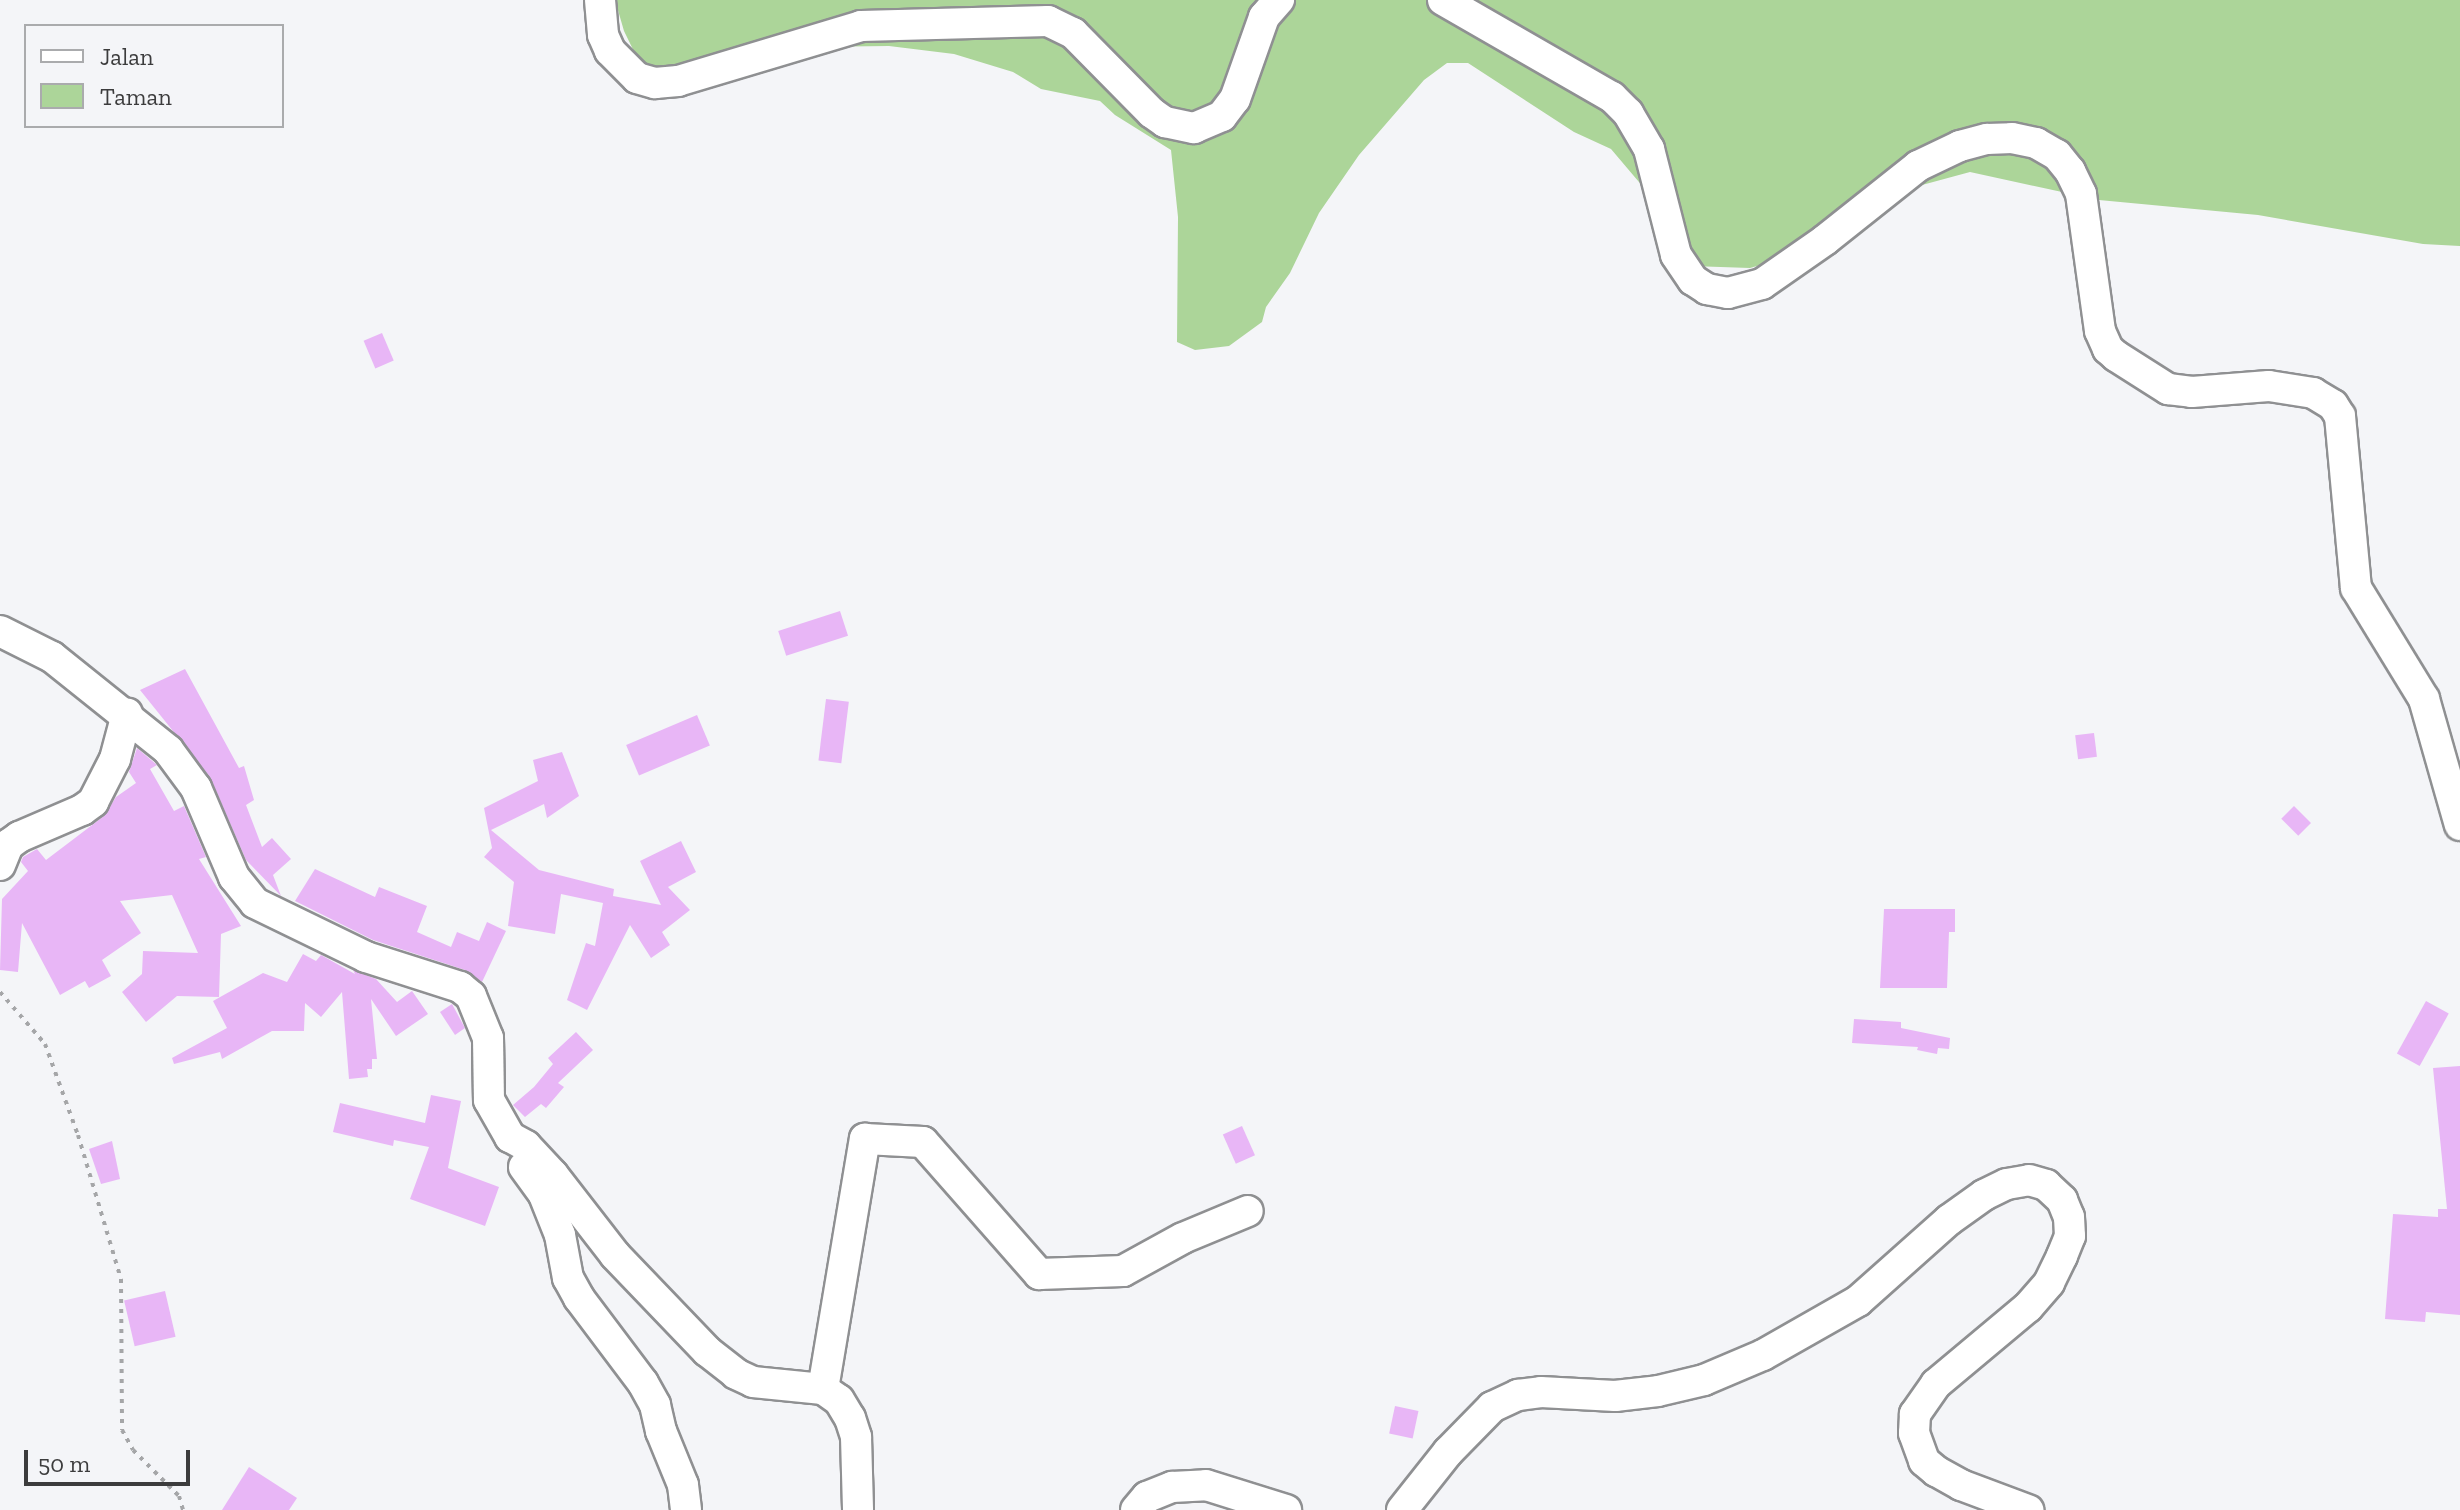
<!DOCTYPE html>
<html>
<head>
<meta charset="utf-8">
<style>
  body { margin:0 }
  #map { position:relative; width:2460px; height:1510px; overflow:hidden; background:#f4f5f8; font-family:"Zilla Slab",serif }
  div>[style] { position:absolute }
  .green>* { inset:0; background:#acd599 }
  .building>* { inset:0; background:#e8b6f6; transform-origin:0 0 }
  .path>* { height:4px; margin-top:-2px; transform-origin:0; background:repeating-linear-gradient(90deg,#a5a6a8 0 4px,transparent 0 10px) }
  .roads { filter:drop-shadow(2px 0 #8f9092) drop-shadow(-2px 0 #8f9092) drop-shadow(0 2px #8f9092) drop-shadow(0 -2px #8f9092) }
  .minor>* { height:30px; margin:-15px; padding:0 15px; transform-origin:15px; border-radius:15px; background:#fff }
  span { translate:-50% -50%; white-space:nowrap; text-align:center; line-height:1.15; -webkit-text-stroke:6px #f4f5f8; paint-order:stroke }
  .legend { position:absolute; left:24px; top:24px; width:260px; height:104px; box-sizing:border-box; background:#f4f5f8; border:2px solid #aaabad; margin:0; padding:10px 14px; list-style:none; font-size:24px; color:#3c3c3d }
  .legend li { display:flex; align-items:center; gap:16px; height:40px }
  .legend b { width:40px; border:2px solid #aaabad }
  .scale { position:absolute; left:24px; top:1450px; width:166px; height:36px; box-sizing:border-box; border:4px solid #3c3c3d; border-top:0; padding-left:10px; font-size:24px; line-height:28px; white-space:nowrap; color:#3c3c3d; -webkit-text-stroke:6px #f4f5f8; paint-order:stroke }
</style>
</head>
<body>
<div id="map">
  <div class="green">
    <i style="clip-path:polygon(615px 0,2460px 0,2460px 246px,2423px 244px,2258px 215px,2099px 200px,1970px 172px,1922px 185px,1828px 245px,1750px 268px,1691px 266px,1672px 221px,1611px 149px,1574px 132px,1468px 63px,1447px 63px,1424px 80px,1359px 155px,1319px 213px,1290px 273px,1266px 307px,1262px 322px,1229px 346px,1195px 350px,1177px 342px,1178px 217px,1171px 150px,1115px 115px,1100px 101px,1041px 89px,1013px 72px,954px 54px,889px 46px,805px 47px,644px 72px,624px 31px)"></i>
  </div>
  <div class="building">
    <i style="left:382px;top:333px;width:30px;height:20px;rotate:67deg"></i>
    <i style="left:840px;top:611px;width:26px;height:65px;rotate:72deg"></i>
    <i style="clip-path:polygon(185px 669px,239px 768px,244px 766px,254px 800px,246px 805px,262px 847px,272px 838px,291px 859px,273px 875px,281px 896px,246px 860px,210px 777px,140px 690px)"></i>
    <i style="left:826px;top:699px;width:23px;height:62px;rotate:7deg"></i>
    <i style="left:697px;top:715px;width:33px;height:77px;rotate:67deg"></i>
    <i style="left:2094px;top:733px;width:24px;height:19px;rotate:83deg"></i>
    <i style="clip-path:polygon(137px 748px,157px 765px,150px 769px,174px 811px,184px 806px,206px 857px,199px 859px,241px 926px,221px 934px,219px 997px,177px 996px,146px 1022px,122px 992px,142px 974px,143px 951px,198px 953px,172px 895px,120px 901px,141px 933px,102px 960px,111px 976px,89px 988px,85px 981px,60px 995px,22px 923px,18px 972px,0 970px,2px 899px,28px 871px,21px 862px,23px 857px,37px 849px,46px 860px,104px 816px,116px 797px,136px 783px,129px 772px)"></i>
    <i style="clip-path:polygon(562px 752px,579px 796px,547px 818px,544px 804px,491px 830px,539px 870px,614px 889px,613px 896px,661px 905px,640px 861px,681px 841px,696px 872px,668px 887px,690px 910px,662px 932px,670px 945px,651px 958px,630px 925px,587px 1010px,567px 1000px,586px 943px,595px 946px,603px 903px,561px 894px,555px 934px,508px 926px,514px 882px,484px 857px,492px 848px,484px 808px,538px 781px,533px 760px)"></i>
    <i style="left:2294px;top:806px;width:24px;height:18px;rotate:45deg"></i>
    <i style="clip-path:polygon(315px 869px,375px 897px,379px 887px,427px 906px,417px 932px,451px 947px,457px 932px,479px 941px,487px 922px,506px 931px,482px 982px,465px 970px,373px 940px,295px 901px)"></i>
    <i style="clip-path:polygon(1884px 909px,1955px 909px,1955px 932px,1949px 932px,1947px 988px,1880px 988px)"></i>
    <i style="clip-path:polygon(303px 954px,316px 961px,321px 955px,355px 974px,353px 970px,376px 979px,397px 1002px,412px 991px,428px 1014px,396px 1036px,371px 999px,377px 1059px,372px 1059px,372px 1069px,367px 1069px,368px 1077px,349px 1079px,342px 992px,321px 1017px,305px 1003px,304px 1031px,272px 1031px,222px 1059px,220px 1052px,174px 1064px,172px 1058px,227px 1028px,213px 1001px,263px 973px,287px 982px)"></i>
    <i style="left:2426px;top:1001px;width:26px;height:60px;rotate:29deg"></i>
    <i style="clip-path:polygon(452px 1004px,465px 1028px,455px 1035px,440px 1012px)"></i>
    <i style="clip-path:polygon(1854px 1019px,1901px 1022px,1901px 1028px,1950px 1038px,1949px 1049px,1938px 1048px,1937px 1054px,1917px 1050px,1918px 1047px,1852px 1043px)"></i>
    <i style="clip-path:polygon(576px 1032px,593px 1050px,558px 1083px,564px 1087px,546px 1108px,541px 1104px,525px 1117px,513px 1105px,534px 1087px,553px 1064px,548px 1058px)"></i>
    <i style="clip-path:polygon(2460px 1066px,2460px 1315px,2426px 1312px,2425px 1322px,2385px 1319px,2393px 1214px,2438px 1217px,2438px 1209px,2447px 1209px,2433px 1068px)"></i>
    <i style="clip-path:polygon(431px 1095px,461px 1101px,448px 1168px,499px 1187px,485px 1226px,410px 1199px,429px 1147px,394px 1140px,393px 1146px,333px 1132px,340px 1103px,425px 1123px)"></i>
    <i style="left:1242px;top:1126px;width:32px;height:21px;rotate:66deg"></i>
    <i style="clip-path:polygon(112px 1141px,120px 1179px,101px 1184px,89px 1149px)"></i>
    <i style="left:165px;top:1291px;width:47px;height:42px;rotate:77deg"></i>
    <i style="left:1395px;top:1406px;width:24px;height:28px;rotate:12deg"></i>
    <i style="clip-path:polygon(249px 1467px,297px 1498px,289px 1510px,222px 1510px)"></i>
  </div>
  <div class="path">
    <i style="left:0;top:992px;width:69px;rotate:49.1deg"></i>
    <i style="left:45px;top:1044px;width:97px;rotate:70.1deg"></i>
    <i style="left:78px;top:1135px;width:150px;rotate:73.4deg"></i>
    <i style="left:121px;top:1279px;width:151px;rotate:89.6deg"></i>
    <i style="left:122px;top:1430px;width:23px;rotate:61deg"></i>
    <i style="left:133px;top:1450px;width:65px;rotate:45deg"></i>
    <i style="left:179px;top:1496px;width:15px;rotate:74deg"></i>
  </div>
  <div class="roads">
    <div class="minor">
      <i style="left:600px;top:0;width:35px;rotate:85deg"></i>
      <i style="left:603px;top:35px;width:17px;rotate:66deg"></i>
      <i style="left:610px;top:51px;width:38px;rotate:45deg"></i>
      <i style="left:637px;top:78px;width:19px;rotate:16deg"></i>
      <i style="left:655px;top:83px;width:23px;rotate:-5deg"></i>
      <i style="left:678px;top:81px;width:191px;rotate:-16.7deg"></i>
      <i style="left:861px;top:26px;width:187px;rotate:-1.5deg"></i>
      <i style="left:1048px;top:21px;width:28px;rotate:26deg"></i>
      <i style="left:1073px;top:33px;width:112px;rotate:45.4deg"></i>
      <i style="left:1152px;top:113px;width:16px;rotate:35deg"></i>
      <i style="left:1165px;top:122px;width:30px;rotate:12deg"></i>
      <i style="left:1194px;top:128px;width:30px;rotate:-23deg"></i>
      <i style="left:1222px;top:116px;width:21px;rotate:-53deg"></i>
      <i style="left:1235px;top:99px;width:87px;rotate:-70.5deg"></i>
      <i style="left:1264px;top:17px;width:23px;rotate:-49deg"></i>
      <i style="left:1443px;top:0;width:195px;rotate:29.9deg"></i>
      <i style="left:1612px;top:97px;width:23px;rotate:45deg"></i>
      <i style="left:1628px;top:113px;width:42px;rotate:59.7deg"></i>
      <i style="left:1649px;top:149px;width:109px;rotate:75.7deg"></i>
      <i style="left:1676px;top:255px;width:30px;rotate:56deg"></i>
      <i style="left:1693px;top:280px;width:17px;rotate:33deg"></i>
      <i style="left:1707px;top:289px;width:21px;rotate:11deg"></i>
      <i style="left:1728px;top:293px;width:35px;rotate:-15deg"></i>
      <i style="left:1762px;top:284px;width:77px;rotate:-34.9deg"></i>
      <i style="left:1825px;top:240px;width:119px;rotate:-38.5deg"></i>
      <i style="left:1918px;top:166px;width:47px;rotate:-25.5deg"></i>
      <i style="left:1960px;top:146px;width:28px;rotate:-15deg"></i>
      <i style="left:1987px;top:139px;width:25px;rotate:-2deg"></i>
      <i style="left:2012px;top:138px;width:25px;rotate:12deg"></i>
      <i style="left:2036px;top:143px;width:24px;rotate:30deg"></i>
      <i style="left:2057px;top:155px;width:21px;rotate:51deg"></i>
      <i style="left:2070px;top:171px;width:25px;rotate:64deg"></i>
      <i style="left:2081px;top:194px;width:138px;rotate:82.1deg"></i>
      <i style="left:2100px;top:331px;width:20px;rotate:66deg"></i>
      <i style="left:2108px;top:349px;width:11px;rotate:41deg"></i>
      <i style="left:2116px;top:356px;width:62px;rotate:32.4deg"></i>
      <i style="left:2168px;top:389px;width:24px;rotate:7deg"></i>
      <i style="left:2192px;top:392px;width:77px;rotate:-4.5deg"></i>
      <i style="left:2269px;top:386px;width:45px;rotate:9deg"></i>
      <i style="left:2313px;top:393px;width:23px;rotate:31deg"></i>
      <i style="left:2333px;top:405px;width:13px;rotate:58deg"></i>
      <i style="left:2340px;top:416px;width:173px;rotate:84.7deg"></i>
      <i style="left:2356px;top:588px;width:130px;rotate:58.5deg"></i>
      <i style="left:2424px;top:699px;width:131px;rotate:74.1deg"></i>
      <i style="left:0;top:631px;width:58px;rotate:26.6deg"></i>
      <i style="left:52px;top:657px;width:149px;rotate:38.7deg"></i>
      <i style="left:168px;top:750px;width:47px;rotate:53.6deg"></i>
      <i style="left:196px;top:788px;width:97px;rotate:66.9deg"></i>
      <i style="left:234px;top:877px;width:33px;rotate:51deg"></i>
      <i style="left:255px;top:903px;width:123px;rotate:25.9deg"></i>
      <i style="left:366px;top:957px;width:99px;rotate:17.7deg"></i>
      <i style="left:460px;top:987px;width:14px;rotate:39deg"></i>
      <i style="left:471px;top:996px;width:45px;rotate:68deg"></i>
      <i style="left:488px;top:1038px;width:62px;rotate:89.1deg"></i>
      <i style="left:489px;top:1100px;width:43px;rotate:60.4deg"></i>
      <i style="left:510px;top:1137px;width:18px;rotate:29deg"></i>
      <i style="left:526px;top:1146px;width:40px;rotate:47deg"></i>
      <i style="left:553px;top:1175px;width:101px;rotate:52.2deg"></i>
      <i style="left:615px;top:1255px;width:133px;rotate:46.2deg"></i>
      <i style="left:707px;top:1351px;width:37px;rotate:38deg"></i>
      <i style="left:736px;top:1374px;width:19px;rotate:25deg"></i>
      <i style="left:753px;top:1382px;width:70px;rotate:5.7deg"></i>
      <i style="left:823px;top:1389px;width:19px;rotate:35deg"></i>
      <i style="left:839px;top:1400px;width:21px;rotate:59deg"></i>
      <i style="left:850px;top:1418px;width:20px;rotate:72deg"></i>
      <i style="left:856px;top:1437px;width:73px;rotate:88.4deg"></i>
      <i style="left:0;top:865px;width:22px;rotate:-68deg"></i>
      <i style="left:8px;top:845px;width:14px;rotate:-36deg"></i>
      <i style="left:19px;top:837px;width:69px;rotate:-23.2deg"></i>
      <i style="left:82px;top:810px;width:14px;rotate:-36deg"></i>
      <i style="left:93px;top:802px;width:48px;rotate:-62.9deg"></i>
      <i style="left:115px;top:759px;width:47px;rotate:-75.1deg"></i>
      <i style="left:524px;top:1167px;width:34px;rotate:54deg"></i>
      <i style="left:544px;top:1195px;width:43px;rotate:68.2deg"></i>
      <i style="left:560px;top:1235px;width:44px;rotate:79.5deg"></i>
      <i style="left:568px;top:1278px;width:23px;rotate:61deg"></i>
      <i style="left:579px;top:1298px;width:106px;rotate:53deg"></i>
      <i style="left:643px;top:1383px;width:25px;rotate:61deg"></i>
      <i style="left:655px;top:1405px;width:27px;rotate:77deg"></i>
      <i style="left:661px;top:1431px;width:58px;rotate:67.8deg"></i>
      <i style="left:683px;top:1485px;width:25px;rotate:83deg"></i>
      <i style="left:823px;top:1389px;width:254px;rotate:-80.5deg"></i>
      <i style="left:865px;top:1139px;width:58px;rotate:3deg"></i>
      <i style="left:923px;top:1142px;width:176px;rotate:48.7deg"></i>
      <i style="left:1039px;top:1274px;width:84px;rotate:-2deg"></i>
      <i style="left:1123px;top:1271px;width:68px;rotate:-28.8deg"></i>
      <i style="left:1183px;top:1238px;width:70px;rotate:-22.6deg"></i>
      <i style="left:1136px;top:1510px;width:17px;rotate:-50deg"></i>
      <i style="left:1147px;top:1497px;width:27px;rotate:-22deg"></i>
      <i style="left:1172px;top:1487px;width:34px;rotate:-3deg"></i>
      <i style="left:1206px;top:1485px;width:84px;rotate:17.4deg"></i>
      <i style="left:1402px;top:1510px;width:74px;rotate:-51.6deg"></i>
      <i style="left:1448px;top:1452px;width:63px;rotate:-45.6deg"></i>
      <i style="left:1492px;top:1407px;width:29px;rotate:-25deg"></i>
      <i style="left:1518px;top:1395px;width:23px;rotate:-7deg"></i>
      <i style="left:1541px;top:1392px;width:74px;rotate:3.1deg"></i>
      <i style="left:1615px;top:1396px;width:43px;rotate:-6.6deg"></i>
      <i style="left:1658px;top:1391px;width:47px;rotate:-13.4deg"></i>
      <i style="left:1704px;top:1380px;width:64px;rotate:-23deg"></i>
      <i style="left:1763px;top:1355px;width:109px;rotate:-29.6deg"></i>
      <i style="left:1858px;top:1301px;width:122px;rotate:-41.7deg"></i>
      <i style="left:1949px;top:1220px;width:43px;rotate:-35.5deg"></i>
      <i style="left:1984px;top:1195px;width:25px;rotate:-26deg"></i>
      <i style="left:2007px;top:1184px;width:22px;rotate:-10deg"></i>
      <i style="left:2029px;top:1180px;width:18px;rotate:16deg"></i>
      <i style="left:2046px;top:1185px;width:22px;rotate:43deg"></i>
      <i style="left:2062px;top:1200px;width:18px;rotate:68deg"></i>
      <i style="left:2069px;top:1217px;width:19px;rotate:87deg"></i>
      <i style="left:2070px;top:1236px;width:22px;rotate:112deg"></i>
      <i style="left:2062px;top:1256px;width:30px;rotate:116deg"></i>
      <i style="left:2049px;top:1283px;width:32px;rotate:131deg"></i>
      <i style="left:2028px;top:1307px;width:120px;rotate:140.1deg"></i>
      <i style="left:1936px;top:1384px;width:37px;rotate:125deg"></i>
      <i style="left:1915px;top:1414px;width:19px;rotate:93deg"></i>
      <i style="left:1914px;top:1433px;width:30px;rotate:70deg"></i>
      <i style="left:1924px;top:1461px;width:16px;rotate:40deg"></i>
      <i style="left:1936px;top:1471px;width:29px;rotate:29deg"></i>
      <i style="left:1961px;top:1485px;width:72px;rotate:20.5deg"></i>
    </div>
  </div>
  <ul class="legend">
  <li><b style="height:10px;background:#fff"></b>Jalan</li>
  <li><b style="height:22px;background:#acd599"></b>Taman</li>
  </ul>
  <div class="scale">50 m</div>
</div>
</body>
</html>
